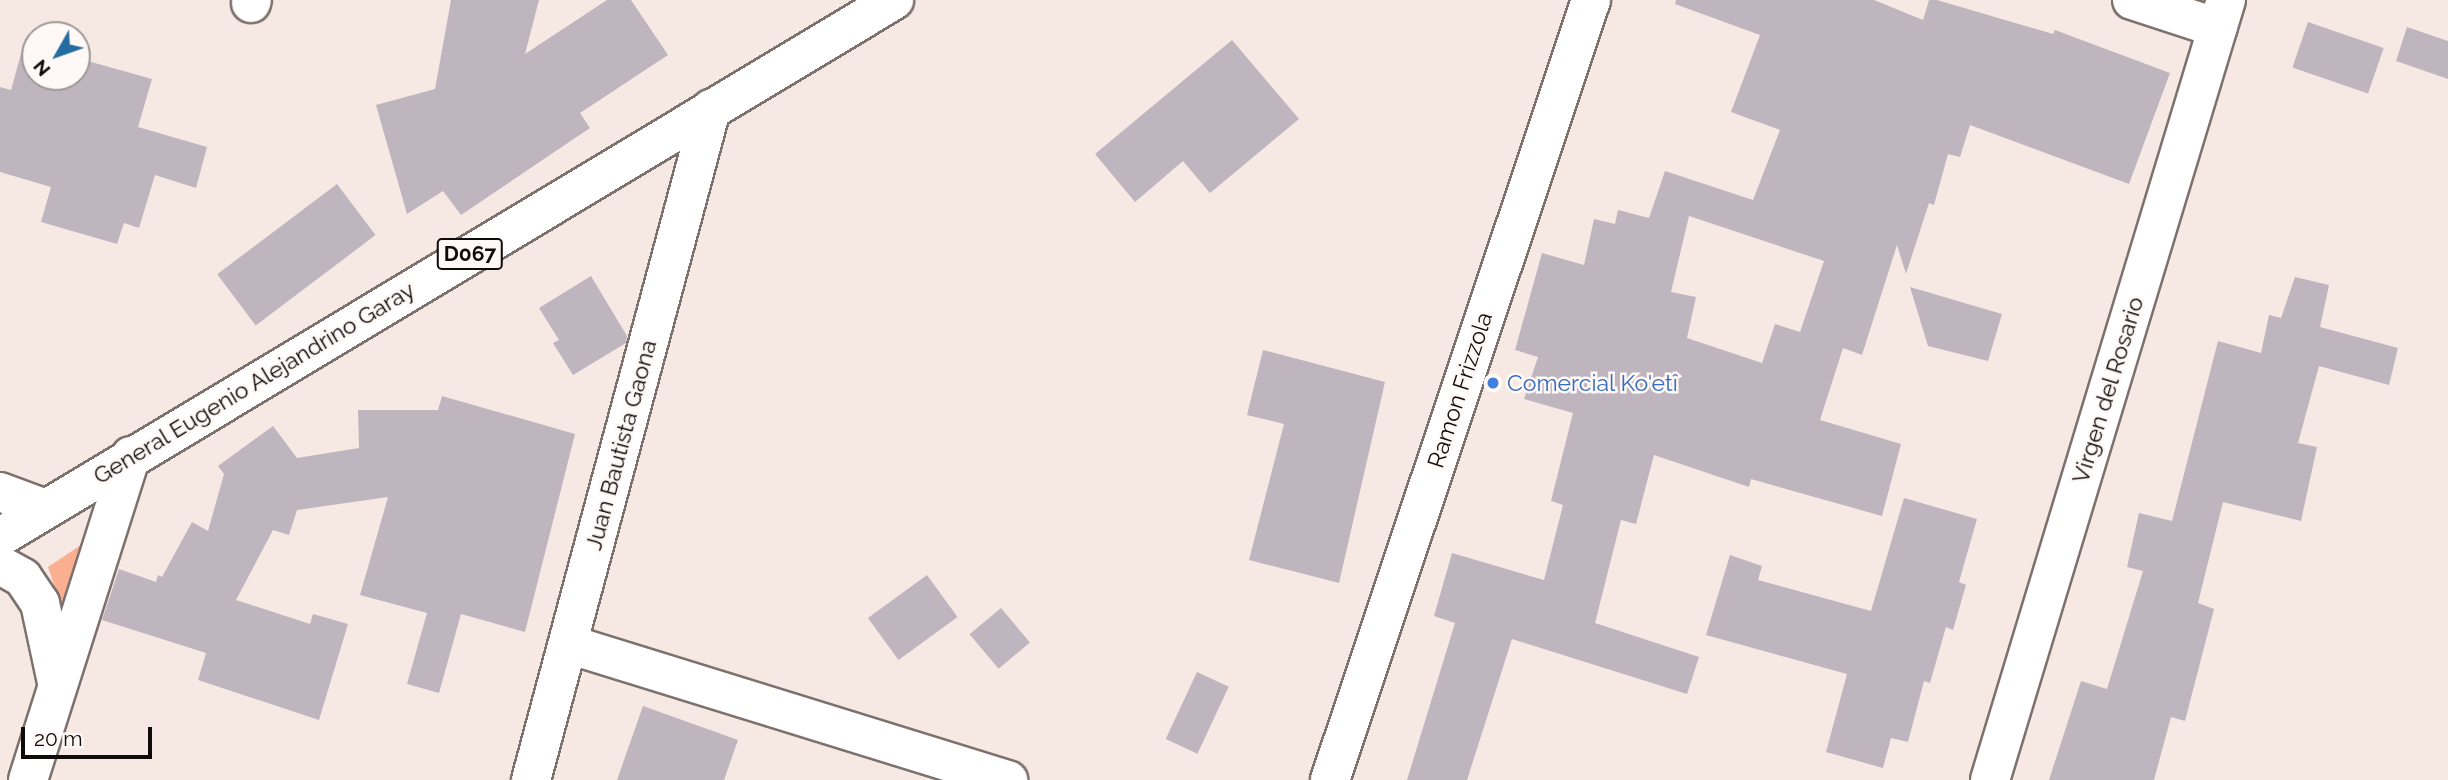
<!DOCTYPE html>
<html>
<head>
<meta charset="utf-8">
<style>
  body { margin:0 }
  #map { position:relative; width:2448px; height:780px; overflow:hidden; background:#f6e9e4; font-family:Raleway,sans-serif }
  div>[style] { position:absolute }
  .green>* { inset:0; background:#fbaf91 }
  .building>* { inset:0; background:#bfb5be; transform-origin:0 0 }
  .roads { filter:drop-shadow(2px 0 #7d716d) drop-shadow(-2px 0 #7d716d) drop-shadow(0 2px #7d716d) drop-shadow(0 -2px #7d716d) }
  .minor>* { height:38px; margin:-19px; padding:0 19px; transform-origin:19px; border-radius:19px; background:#fff }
  .major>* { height:38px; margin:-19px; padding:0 19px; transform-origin:19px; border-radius:19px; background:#fff }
  .dots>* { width:19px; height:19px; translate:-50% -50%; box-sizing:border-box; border:4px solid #fef8f6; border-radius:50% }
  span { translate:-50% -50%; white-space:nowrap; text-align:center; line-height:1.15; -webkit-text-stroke:5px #fef8f6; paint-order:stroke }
  .shield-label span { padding:2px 5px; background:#fef8f6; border:2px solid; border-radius:5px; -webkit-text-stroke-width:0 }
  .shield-label { font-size:21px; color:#0f0b09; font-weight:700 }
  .street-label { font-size:23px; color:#0f0b09 }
  .shop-label { font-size:23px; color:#366cbe }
  .left { translate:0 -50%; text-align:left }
  .north { position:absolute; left:21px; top:21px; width:70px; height:70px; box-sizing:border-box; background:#fef8f6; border:2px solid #9e9997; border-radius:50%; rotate:230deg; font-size:19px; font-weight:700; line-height:28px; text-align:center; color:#0f0b09 }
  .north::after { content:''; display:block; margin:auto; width:24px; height:32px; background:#256da1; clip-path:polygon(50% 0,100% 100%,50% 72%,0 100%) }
  .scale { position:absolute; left:21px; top:727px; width:131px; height:32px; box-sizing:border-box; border:4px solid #0f0b09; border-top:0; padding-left:9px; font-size:21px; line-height:24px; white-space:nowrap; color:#0f0b09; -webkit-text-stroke:5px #fef8f6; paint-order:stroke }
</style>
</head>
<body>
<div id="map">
  <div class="green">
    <i style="clip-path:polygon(84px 543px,89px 549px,62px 608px,48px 567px)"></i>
  </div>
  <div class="building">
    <i style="clip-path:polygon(451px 0,539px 0,525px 54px,607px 0,631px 0,668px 55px,580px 113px,590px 128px,461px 215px,443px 191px,407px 214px,376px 105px,435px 89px)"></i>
    <i style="clip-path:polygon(evenodd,1676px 0,1874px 0,1923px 20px,1929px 0,1937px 0,2053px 34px,2055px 30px,2170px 73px,2129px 184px,1970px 125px,1960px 157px,1948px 154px,1934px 205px,1929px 203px,1906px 274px,1897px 245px,1862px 355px,1843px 348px,1820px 420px,1901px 444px,1882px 516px,1751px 479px,1749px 487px,1654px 455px,1636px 524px,1621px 520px,1595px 623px,1699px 657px,1687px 694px,1512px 639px,1467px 780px,1407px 780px,1455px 623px,1434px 616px,1452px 553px,1544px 580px,1563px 505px,1551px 501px,1573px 413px,1524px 399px,1538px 357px,1515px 350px,1542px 253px,1584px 265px,1594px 219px,1615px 224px,1618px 210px,1649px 218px,1665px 171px,1753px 200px,1780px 130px,1731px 112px,1760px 35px,1675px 4px,1676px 0,1689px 216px,1824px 261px,1800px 332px,1775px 324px,1762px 363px,1687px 338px,1696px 297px,1671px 292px,1689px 216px)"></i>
    <i style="left:2308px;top:22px;width:80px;height:48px;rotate:19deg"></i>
    <i style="clip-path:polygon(2407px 27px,2448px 41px,2448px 79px,2396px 61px)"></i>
    <i style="clip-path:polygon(1232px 40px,1299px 119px,1210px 193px,1183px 161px,1135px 202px,1095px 154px)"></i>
    <i style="clip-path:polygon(24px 43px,35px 46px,35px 77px,77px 77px,77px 58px,152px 79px,138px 127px,207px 147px,196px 188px,155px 175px,139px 228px,124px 223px,117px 244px,41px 222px,51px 187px,0 172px,0 87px,11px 90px)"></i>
    <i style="left:337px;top:184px;width:64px;height:150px;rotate:53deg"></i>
    <i style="clip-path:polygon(591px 276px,627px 336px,626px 343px,573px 375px,553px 343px,559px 340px,539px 308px)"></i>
    <i style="clip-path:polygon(2295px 277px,2329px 285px,2320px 327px,2398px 348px,2389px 385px,2319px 366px,2298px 443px,2317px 447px,2301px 521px,2223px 502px,2198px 603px,2214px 609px,2185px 721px,2171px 717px,2154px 780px,2049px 780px,2081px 681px,2107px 689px,2143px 571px,2127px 567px,2139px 513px,2172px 521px,2218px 341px,2261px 353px,2269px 315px,2281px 318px)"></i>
    <i style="clip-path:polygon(1910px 287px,2002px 314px,1988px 361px,1928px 346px)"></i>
    <i style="clip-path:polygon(1263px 350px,1385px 382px,1339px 583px,1249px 560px,1284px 424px,1247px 415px)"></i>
    <i style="clip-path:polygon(442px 396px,575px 434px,525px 632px,461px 614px,439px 693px,407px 684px,427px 613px,360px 595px,388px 497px,297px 510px,289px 535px,273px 530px,236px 600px,310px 624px,313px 614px,348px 624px,319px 720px,198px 680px,206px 653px,102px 620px,119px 569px,156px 582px,158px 575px,162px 577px,192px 522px,208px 531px,224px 474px,218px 466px,273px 426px,297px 458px,359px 448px,358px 410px,438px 410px)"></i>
    <i style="clip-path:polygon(1904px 498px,1977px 519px,1959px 582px,1966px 585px,1953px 630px,1946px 627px,1930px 683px,1924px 681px,1908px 742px,1891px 738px,1883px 768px,1826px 752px,1847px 674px,1706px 635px,1730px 555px,1762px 566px,1758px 580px,1871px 611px)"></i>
    <i style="left:927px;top:575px;width:52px;height:73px;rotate:54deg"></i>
    <i style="left:1001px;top:608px;width:45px;height:41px;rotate:50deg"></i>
    <i style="left:1197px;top:672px;width:35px;height:74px;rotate:25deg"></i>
    <i style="clip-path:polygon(643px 706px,738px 740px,724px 780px,617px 780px)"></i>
  </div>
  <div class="roads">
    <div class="minor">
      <i style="left:2132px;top:0;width:90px;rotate:18deg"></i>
      <i style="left:251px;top:3px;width:3px;rotate:-72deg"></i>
      <i style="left:0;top:492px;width:49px;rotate:20.3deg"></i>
      <i style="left:0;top:565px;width:26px;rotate:29deg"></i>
      <i style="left:23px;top:578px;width:30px;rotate:56deg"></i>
      <i style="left:40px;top:603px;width:81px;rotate:77.9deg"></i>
      <i style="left:568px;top:644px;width:461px;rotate:17.2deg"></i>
      <i style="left:28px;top:780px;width:340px;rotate:-72.4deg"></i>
      <i style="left:531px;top:780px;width:695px;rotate:-74.98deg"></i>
      <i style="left:1330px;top:780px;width:823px;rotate:-71.5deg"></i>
      <i style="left:1990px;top:780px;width:815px;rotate:-73.17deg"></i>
    </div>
    <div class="major">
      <i style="left:0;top:537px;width:1043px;rotate:-30.99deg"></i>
    </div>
  </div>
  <div class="dots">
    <i style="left:1493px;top:383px;background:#3f7fe0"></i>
  </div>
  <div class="shield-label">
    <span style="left:470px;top:254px">D067</span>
  </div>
  <div class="street-label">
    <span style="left:254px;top:383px;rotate:-31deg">General Eugenio Alejandrino Garay</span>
    <span style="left:1460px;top:390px;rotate:-72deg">Ramon Frizzola</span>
    <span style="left:2108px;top:390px;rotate:-73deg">Virgen del Rosario</span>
    <span style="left:621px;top:445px;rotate:-75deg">Juan Bautista Gaona</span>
  </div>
  <div class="shop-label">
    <span class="left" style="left:1507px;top:383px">Comercial Ko'etî</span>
  </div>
  <div class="north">N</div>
  <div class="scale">20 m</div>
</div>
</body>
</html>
